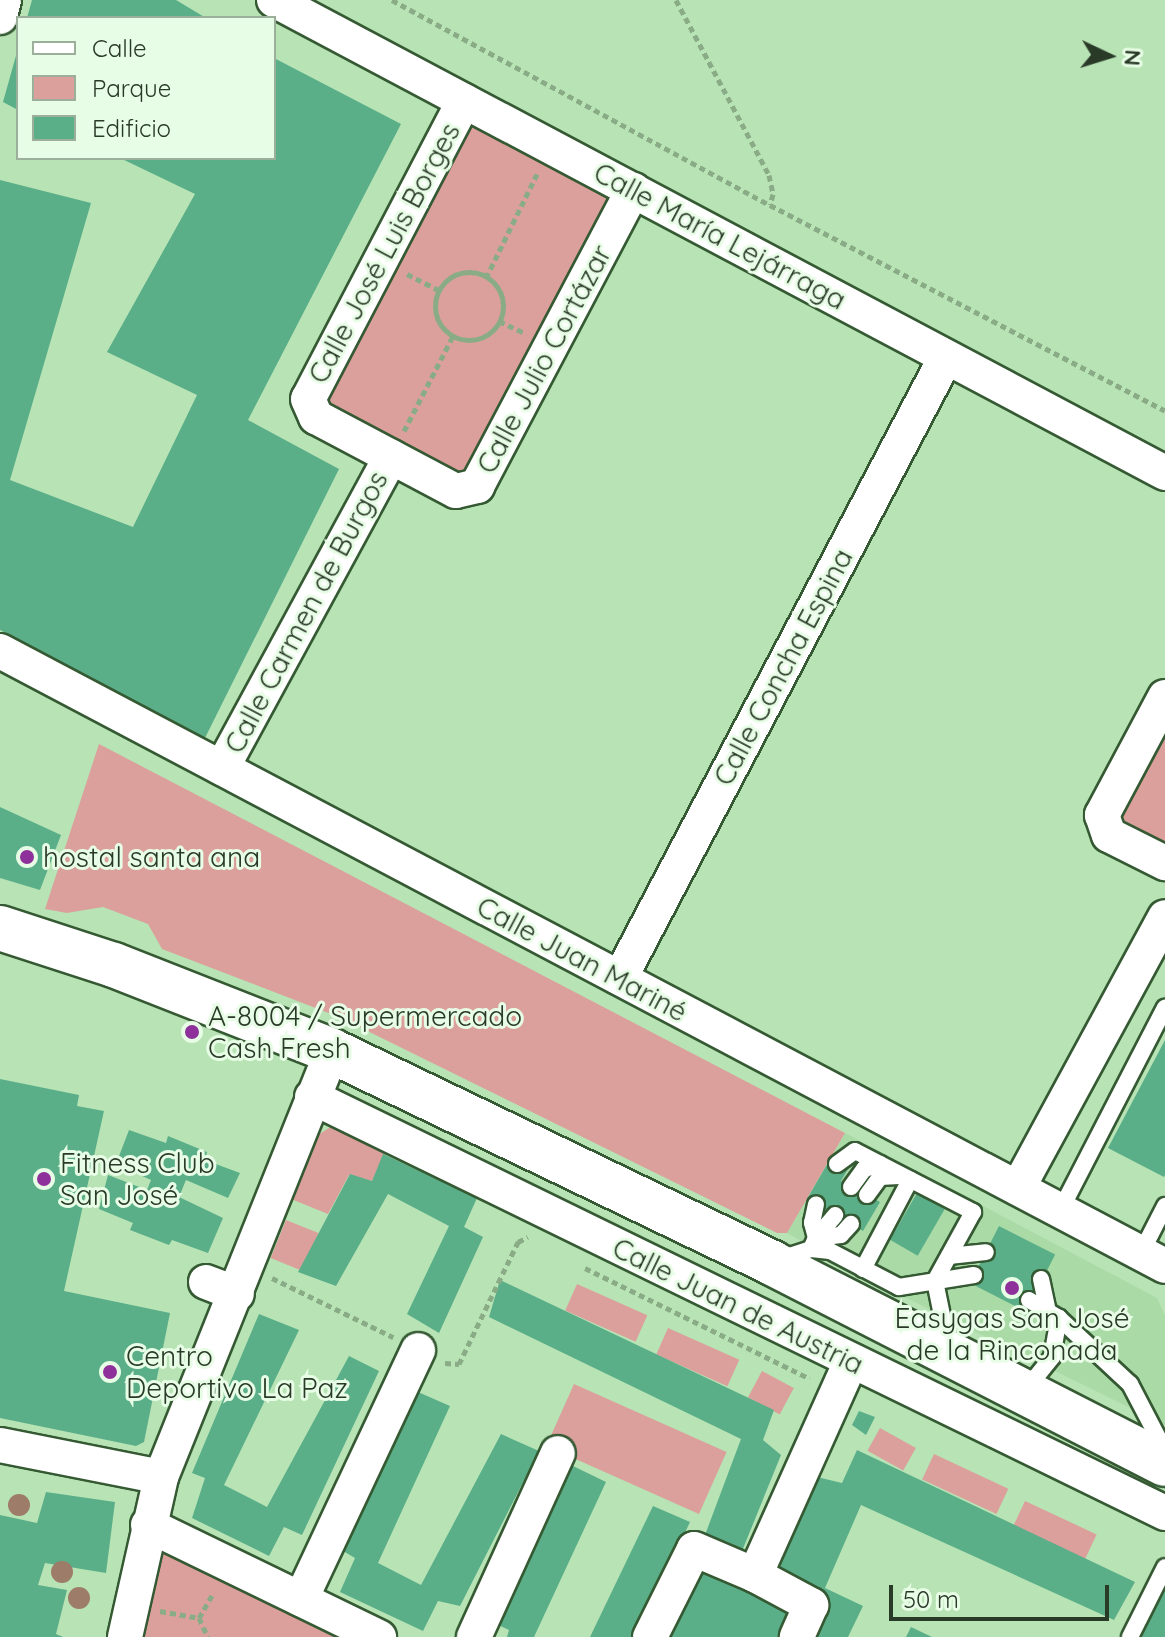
<!DOCTYPE html>
<html>
<head>
<meta charset="utf-8">
<style>
  body { margin:0 }
  #map { position:relative; width:1165px; height:1637px; overflow:hidden; background:#b8e3b5; font-family:Quicksand,sans-serif }
  div>[style] { position:absolute }
  .built>* { inset:0; background:#aadaa6 }
  .green>* { inset:0; background:#dba09c; transform-origin:0 0 }
  .building>* { inset:0; background:#5aaf89; transform-origin:0 0 }
  .path>* { height:5px; margin-top:-2.5px; transform-origin:0; background:repeating-linear-gradient(90deg,#89ac87 0 6px,transparent 0 10px) }
  .path>.ring { margin:-2.5px; padding:0; box-sizing:content-box; background:none; border:5px solid #89ac87; border-radius:50% }
  .roads { filter:drop-shadow(2px 0 #355a33) drop-shadow(-2px 0 #355a33) drop-shadow(0 2px #355a33) drop-shadow(0 -2px #355a33) }
  .lane>* { height:16px; margin:-8px; padding:0 8px; transform-origin:8px; border-radius:8px; background:#fff }
  .street>* { height:34px; margin:-17px; padding:0 17px; transform-origin:17px; border-radius:17px; background:#fff }
  .secondary>* { height:44px; margin:-22px; padding:0 22px; transform-origin:22px; border-radius:22px; background:#fff }
  .trees>* { width:22px; height:22px; margin:-11px; border-radius:50%; background:#9d7c69 }
  .dots>* { width:22px; height:22px; translate:-50% -50%; box-sizing:border-box; border:4px solid #e8fde6; border-radius:50% }
  span { translate:-50% -50%; white-space:nowrap; text-align:center; line-height:1.15; -webkit-text-stroke:6px #e8fde6; paint-order:stroke }
  .street-label { font-size:28px; color:#293a27 }
  .poi-label { font-size:28px; color:#293a27 }
  .left { translate:0 -50%; text-align:left }
  .legend { position:absolute; left:16px; top:16px; width:260px; height:144px; box-sizing:border-box; background:#e8fde6; border:2px solid #9caf9a; margin:0; padding:10px 14px; list-style:none; font-size:24px; color:#293a27 }
  .legend li { display:flex; align-items:center; gap:16px; height:40px }
  .legend b { width:40px; border:2px solid #9caf9a }
  .north { position:absolute; left:1069px; top:16px; width:80px; height:80px; -webkit-text-stroke:6px #e8fde6; paint-order:stroke; rotate:94deg; font-size:22px; font-weight:700; line-height:32px; text-align:center; color:#293a27 }
  .north::after { content:''; display:block; margin:auto; width:28px; height:36px; background:#293a27; clip-path:polygon(50% 0,100% 100%,50% 72%,0 100%) }
  .scale { position:absolute; left:889px; top:1585px; width:220px; height:36px; box-sizing:border-box; border:4px solid #293a27; border-top:0; padding-left:10px; font-size:24px; line-height:28px; white-space:nowrap; color:#293a27; -webkit-text-stroke:6px #e8fde6; paint-order:stroke }
</style>
</head>
<body>
<div id="map">
  <div class="built">
    <i style="clip-path:polygon(845px 1133px,1157px 1298px,1165px 1316px,1165px 1425px,866px 1278px,787px 1233px)"></i>
  </div>
  <div class="green">
    <i style="left:464px;top:101px;width:191px;height:349px;rotate:28deg"></i>
    <i style="clip-path:polygon(1165px 697px,1165px 863px,1109px 835px)"></i>
    <i style="clip-path:polygon(99px 744px,845px 1133px,787px 1233px,777px 1233px,339px 1017px,162px 949px,148px 924px,103px 907px,67px 913px,45px 909px)"></i>
    <i style="clip-path:polygon(335px 1124px,390px 1145px,372px 1181px,349px 1175px,328px 1214px,291px 1199px,318px 1135px)"></i>
    <i style="left:286px;top:1220px;width:35px;height:41px;rotate:22deg"></i>
    <i style="left:577px;top:1284px;width:77px;height:29px;rotate:24deg"></i>
    <i style="left:668px;top:1328px;width:78px;height:29px;rotate:24deg"></i>
    <i style="left:762px;top:1371px;width:36px;height:30px;rotate:28deg"></i>
    <i style="left:574px;top:1384px;width:167px;height:68px;rotate:24deg"></i>
    <i style="left:880px;top:1428px;width:41px;height:26px;rotate:29deg"></i>
    <i style="left:934px;top:1454px;width:82px;height:28px;rotate:25deg"></i>
    <i style="left:1025px;top:1501px;width:79px;height:28px;rotate:25deg"></i>
    <i style="clip-path:polygon(148px 1525px,379px 1637px,125px 1637px)"></i>
  </div>
  <div class="building">
    <i style="clip-path:polygon(32px 0,176px 0,206px 18px,27px 18px)"></i>
    <i style="clip-path:polygon(17px 52px,18px 52px,18px 110px,3px 102px)"></i>
    <i style="clip-path:polygon(274px 58px,401px 124px,248px 420px,339px 469px,204px 740px,0 630px,0 180px,91px 203px,10px 480px,133px 527px,197px 395px,107px 352px,195px 194px,120px 158px,274px 158px)"></i>
    <i style="clip-path:polygon(0 807px,61px 835px,40px 890px,0 878px)"></i>
    <i style="clip-path:polygon(1165px 1040px,1165px 1175px,1164px 1177px,1108px 1148px)"></i>
    <i style="clip-path:polygon(0 1079px,79px 1095px,77px 1106px,104px 1111px,64px 1291px,170px 1313px,144px 1442px,136px 1446px,0 1418px)"></i>
    <i style="clip-path:polygon(129px 1130px,166px 1143px,168px 1136px,207px 1152px,205px 1160px,240px 1173px,228px 1198px,186px 1180px,179px 1197px,223px 1218px,208px 1253px,172px 1240px,169px 1245px,130px 1230px,133px 1223px,99px 1209px,108px 1175px,147px 1190px,151px 1180px,116px 1164px)"></i>
    <i style="clip-path:polygon(383px 1154px,477px 1198px,464px 1227px,483px 1237px,439px 1333px,407px 1314px,449px 1226px,388px 1194px,336px 1286px,298px 1272px,350px 1174px,372px 1181px)"></i>
    <i style="clip-path:polygon(829px 1161px,848px 1169px,841px 1181px,880px 1202px,863px 1231px,807px 1199px)"></i>
    <i style="left:917px;top:1193px;width:32px;height:54px;rotate:30deg"></i>
    <i style="left:999px;top:1226px;width:63px;height:64px;rotate:27deg"></i>
    <i style="clip-path:polygon(500px 1280px,774px 1410px,763px 1440px,781px 1455px,738px 1561px,702px 1543px,741px 1439px,489px 1317px)"></i>
    <i style="clip-path:polygon(259px 1314px,299px 1330px,224px 1485px,267px 1507px,349px 1356px,379px 1371px,302px 1535px,284px 1527px,269px 1556px,192px 1518px,205px 1478px,192px 1473px)"></i>
    <i style="clip-path:polygon(418px 1392px,450px 1406px,378px 1563px,421px 1585px,501px 1434px,539px 1451px,460px 1606px,438px 1601px,423px 1631px,340px 1592px,355px 1558px,338px 1548px)"></i>
    <i style="clip-path:polygon(859px 1411px,875px 1417px,866px 1435px,852px 1425px)"></i>
    <i style="clip-path:polygon(857px 1450px,1135px 1582px,1114px 1620px,861px 1505px,825px 1588px,863px 1606px,848px 1637px,802px 1637px,775px 1578px,817px 1477px,842px 1483px)"></i>
    <i style="clip-path:polygon(571px 1465px,606px 1482px,534px 1637px,507px 1637px,509px 1630px,496px 1624px)"></i>
    <i style="clip-path:polygon(46px 1492px,115px 1502px,106px 1573px,45px 1563px,38px 1585px,67px 1590px,56px 1634px,63px 1637px,0 1637px,0 1515px,37px 1523px)"></i>
    <i style="clip-path:polygon(653px 1506px,690px 1522px,636px 1637px,590px 1637px)"></i>
    <i style="clip-path:polygon(694px 1558px,804px 1614px,793px 1637px,657px 1637px)"></i>
    <i style="clip-path:polygon(1165px 1579px,1165px 1637px,1140px 1637px)"></i>
    <i style="clip-path:polygon(911px 1627px,932px 1637px,906px 1637px)"></i>
  </div>
  <div class="path">
    <i style="left:392px;top:0;width:430px;rotate:28.5deg"></i>
    <i style="left:770px;top:205px;width:445px;rotate:27.5deg"></i>
    <i style="left:676px;top:0;width:198px;rotate:62deg"></i>
    <i style="left:769px;top:175px;width:19px;rotate:78deg"></i>
    <i style="left:773px;top:194px;width:11px;rotate:105deg"></i>
    <i class="ring" style="left:435px;top:272px;width:63px;height:63px"></i>
    <i style="left:407px;top:274px;width:36px;rotate:27deg"></i>
    <i style="left:486px;top:278px;width:118px;rotate:-63.9deg"></i>
    <i style="left:499px;top:321px;width:29px;rotate:25deg"></i>
    <i style="left:404px;top:431px;width:107px;rotate:-62.7deg"></i>
    <i style="left:585px;top:1268px;width:250px;rotate:26.2deg"></i>
    <i style="left:272px;top:1278px;width:135px;rotate:26deg"></i>
    <i style="left:445px;top:1363px;width:14px;rotate:4deg"></i>
    <i style="left:459px;top:1364px;width:136px;rotate:-64.2deg"></i>
    <i style="left:518px;top:1242px;width:11px;rotate:-27deg"></i>
    <i style="left:160px;top:1611px;width:40px;rotate:10deg"></i>
    <i style="left:199px;top:1618px;width:21px;rotate:65deg"></i>
    <i style="left:199px;top:1618px;width:30px;rotate:-60deg"></i>
  </div>
  <div class="roads">
    <div class="lane">
      <i style="left:837px;top:1164px;width:22px;rotate:-36deg"></i>
      <i style="left:855px;top:1151px;width:133px;rotate:27.3deg"></i>
      <i style="left:973px;top:1212px;width:79px;rotate:118.8deg"></i>
      <i style="left:935px;top:1281px;width:65px;rotate:78.5deg"></i>
      <i style="left:851px;top:1187px;width:22px;rotate:-54deg"></i>
      <i style="left:864px;top:1169px;width:17px;rotate:-17deg"></i>
      <i style="left:867px;top:1195px;width:22px;rotate:-54deg"></i>
      <i style="left:880px;top:1177px;width:19px;rotate:-3deg"></i>
      <i style="left:1060px;top:1211px;width:229px;rotate:-62.7deg"></i>
      <i style="left:816px;top:1238px;width:25px;rotate:-7deg"></i>
      <i style="left:841px;top:1235px;width:15px;rotate:-48deg"></i>
      <i style="left:816px;top:1238px;width:30px;rotate:-50deg"></i>
      <i style="left:811px;top:1249px;width:12px;rotate:-66deg"></i>
      <i style="left:816px;top:1238px;width:16px;rotate:-105deg"></i>
      <i style="left:812px;top:1223px;width:19px;rotate:-78deg"></i>
      <i style="left:1141px;top:1253px;width:53px;rotate:-62.9deg"></i>
      <i style="left:949px;top:1256px;width:37px;rotate:-6deg"></i>
      <i style="left:780px;top:1259px;width:33px;rotate:-18deg"></i>
      <i style="left:811px;top:1249px;width:19px;rotate:6deg"></i>
      <i style="left:830px;top:1251px;width:78px;rotate:27.6deg"></i>
      <i style="left:899px;top:1287px;width:76px;rotate:-9.1deg"></i>
      <i style="left:863px;top:1269px;width:101px;rotate:-62.2deg"></i>
      <i style="left:1041px;top:1279px;width:33px;rotate:78deg"></i>
      <i style="left:1029px;top:1300px;width:35px;rotate:31deg"></i>
      <i style="left:1059px;top:1318px;width:97px;rotate:42.9deg"></i>
      <i style="left:1130px;top:1384px;width:76px;rotate:62.4deg"></i>
      <i style="left:1021px;top:1388px;width:19px;rotate:-36deg"></i>
      <i style="left:1036px;top:1377px;width:26px;rotate:-51deg"></i>
      <i style="left:1052px;top:1357px;width:40px;rotate:-80deg"></i>
      <i style="left:1130px;top:1637px;width:78px;rotate:-63.4deg"></i>
    </div>
    <div class="street">
      <i style="left:274px;top:0;width:1009px;rotate:27.96deg"></i>
      <i style="left:0;top:17px;width:17px;rotate:-77deg"></i>
      <i style="left:464px;top:101px;width:336px;rotate:117.6deg"></i>
      <i style="left:308px;top:399px;width:20px;rotate:66deg"></i>
      <i style="left:316px;top:417px;width:158px;rotate:27.9deg"></i>
      <i style="left:456px;top:491px;width:22px;rotate:-13deg"></i>
      <i style="left:477px;top:486px;width:335px;rotate:-62.2deg"></i>
      <i style="left:0;top:651px;width:1317px;rotate:27.83deg"></i>
      <i style="left:1165px;top:697px;width:134px;rotate:118.1deg"></i>
      <i style="left:1102px;top:815px;width:21px;rotate:71deg"></i>
      <i style="left:1109px;top:835px;width:63px;rotate:26.6deg"></i>
      <i style="left:222px;top:768px;width:354px;rotate:-61.5deg"></i>
      <i style="left:620px;top:978px;width:701px;rotate:-62.3deg"></i>
      <i style="left:312px;top:1097px;width:949px;rotate:26deg"></i>
      <i style="left:1018px;top:1188px;width:308px;rotate:-61.5deg"></i>
      <i style="left:206px;top:1282px;width:33px;rotate:21deg"></i>
      <i style="left:0;top:1445px;width:164px;rotate:11.2deg"></i>
      <i style="left:148px;top:1525px;width:257px;rotate:25.9deg"></i>
      <i style="left:755px;top:1575px;width:235px;rotate:-65.8deg"></i>
      <i style="left:301px;top:1599px;width:275px;rotate:-64.8deg"></i>
      <i style="left:125px;top:1637px;width:164px;rotate:-77.3deg"></i>
      <i style="left:161px;top:1477px;width:459px;rotate:-68.1deg"></i>
      <i style="left:474px;top:1637px;width:202px;rotate:-65.5deg"></i>
      <i style="left:650px;top:1637px;width:98px;rotate:-63.4deg"></i>
      <i style="left:694px;top:1549px;width:66px;rotate:23.1deg"></i>
      <i style="left:755px;top:1575px;width:64px;rotate:28.2deg"></i>
      <i style="left:811px;top:1605px;width:35px;rotate:114deg"></i>
    </div>
    <div class="secondary">
      <i style="left:0;top:928px;width:120px;rotate:18deg"></i>
      <i style="left:114px;top:965px;width:234px;rotate:21.5deg"></i>
      <i style="left:332px;top:1051px;width:488px;rotate:25.7deg"></i>
      <i style="left:772px;top:1263px;width:441px;rotate:27.1deg"></i>
    </div>
  </div>
  <div class="trees">
    <i style="left:19px;top:1505px"></i>
    <i style="left:62px;top:1572px"></i>
    <i style="left:79px;top:1598px"></i>
  </div>
  <div class="dots">
    <i style="left:27px;top:857px;background:#8f319b"></i>
    <i style="left:192px;top:1032px;background:#8f319b"></i>
    <i style="left:44px;top:1179px;background:#8f319b"></i>
    <i style="left:1012px;top:1288px;background:#8f319b"></i>
    <i style="left:110px;top:1372px;background:#8f319b"></i>
  </div>
  <div class="street-label">
    <span style="left:720px;top:236px;rotate:28deg">Calle María Lejárraga</span>
    <span style="left:384px;top:253px;rotate:-62deg">Calle José Luis Borges</span>
    <span style="left:544px;top:359px;rotate:-62deg">Calle Julio Cortázar</span>
    <span style="left:306px;top:612px;rotate:-62deg">Calle Carmen de Burgos</span>
    <span style="left:783px;top:667px;rotate:-62deg">Calle Concha Espina</span>
    <span style="left:582px;top:959px;rotate:28deg">Calle Juan Mariné</span>
    <span style="left:738px;top:1306px;rotate:26deg">Calle Juan de Austria</span>
  </div>
  <div class="poi-label">
    <span class="left" style="left:43px;top:857px">hostal santa ana</span>
    <span class="left" style="left:208px;top:1032px">A-8004 / Supermercado<br>Cash Fresh</span>
    <span class="left" style="left:60px;top:1179px">Fitness Club<br>San José</span>
    <span style="left:1012px;top:1334px">Easygas San José<br>de la Rinconada</span>
    <span class="left" style="left:126px;top:1372px">Centro<br>Deportivo La Paz</span>
  </div>
  <ul class="legend">
  <li><b style="height:10px;background:#fff"></b>Calle</li>
  <li><b style="height:22px;background:#dba09c"></b>Parque</li>
  <li><b style="height:22px;background:#5aaf89"></b>Edificio</li>
  </ul>
  <div class="north">N</div>
  <div class="scale">50 m</div>
</div>
</body>
</html>
